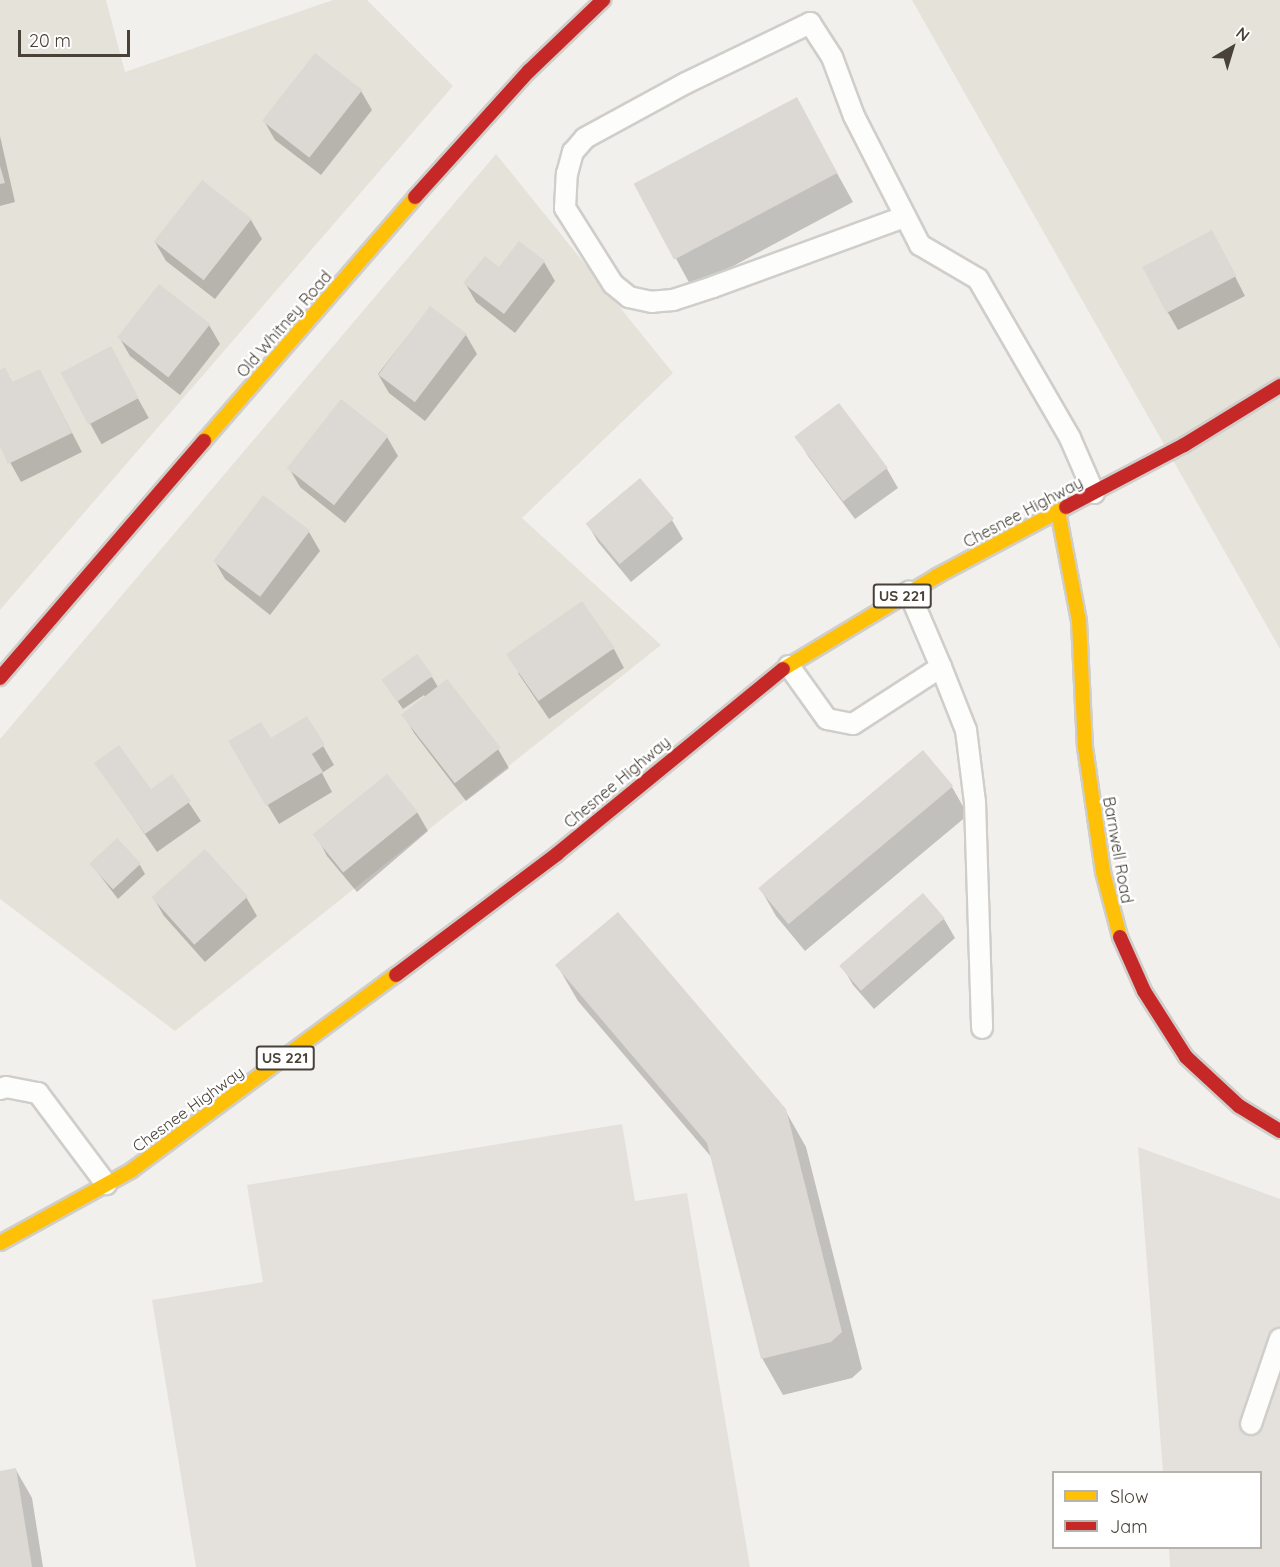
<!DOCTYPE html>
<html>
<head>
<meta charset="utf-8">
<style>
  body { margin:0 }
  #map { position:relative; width:1280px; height:1567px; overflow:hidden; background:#f2f0ec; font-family:Quicksand,sans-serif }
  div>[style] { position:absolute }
  .residential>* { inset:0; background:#e5e2da }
  .industrial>* { inset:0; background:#e4e0dc }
  .parking>* { inset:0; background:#e4e1dd }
  .shadow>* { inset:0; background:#0003; transform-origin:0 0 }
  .building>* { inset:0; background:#dcd9d4; transform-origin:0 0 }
  .roads { filter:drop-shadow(2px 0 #d0ceca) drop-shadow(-2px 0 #d0ceca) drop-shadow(0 2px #d0ceca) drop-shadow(0 -2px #d0ceca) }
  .lane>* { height:20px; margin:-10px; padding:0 10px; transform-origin:10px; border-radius:10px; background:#fdfdfc }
  .slow>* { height:14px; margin:-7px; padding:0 7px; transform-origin:7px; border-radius:7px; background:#ffc107 }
  .jam>* { height:14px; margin:-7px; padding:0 7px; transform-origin:7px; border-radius:7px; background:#c62828 }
  span { translate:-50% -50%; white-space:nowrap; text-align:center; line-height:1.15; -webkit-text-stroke:5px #fff; paint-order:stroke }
  .shield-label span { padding:2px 4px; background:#fff; border:2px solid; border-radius:4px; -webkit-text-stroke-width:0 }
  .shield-label { font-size:15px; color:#484238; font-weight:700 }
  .street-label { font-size:16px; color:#484238 }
  .legend { position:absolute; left:1052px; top:1471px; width:210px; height:78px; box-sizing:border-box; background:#fff; border:2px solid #b6b3af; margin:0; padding:8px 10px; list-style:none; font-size:18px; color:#484238 }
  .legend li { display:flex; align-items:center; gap:12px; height:30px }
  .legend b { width:30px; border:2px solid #b6b3af }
  .north { position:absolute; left:1202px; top:18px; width:60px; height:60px; -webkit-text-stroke:4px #fff; paint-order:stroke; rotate:38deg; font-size:16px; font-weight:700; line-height:24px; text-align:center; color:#484238 }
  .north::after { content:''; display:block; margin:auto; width:21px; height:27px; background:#484238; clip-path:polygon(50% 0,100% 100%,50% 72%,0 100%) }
  .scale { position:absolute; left:18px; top:30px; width:112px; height:27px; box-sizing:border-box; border:3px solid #484238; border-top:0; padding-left:8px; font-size:18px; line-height:21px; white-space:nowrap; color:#484238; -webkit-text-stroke:4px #fff; paint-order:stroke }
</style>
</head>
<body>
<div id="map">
  <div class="residential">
    <i style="clip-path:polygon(0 0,106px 0,125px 72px,333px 0,367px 0,453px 86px,0 610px)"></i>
    <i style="clip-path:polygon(912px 0,1280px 0,1280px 649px)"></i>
    <i style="clip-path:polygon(496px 154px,673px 373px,522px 518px,661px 645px,175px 1031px,0 899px,0 739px)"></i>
  </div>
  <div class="industrial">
    <i style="clip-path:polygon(1138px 1147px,1280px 1199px,1280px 1567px,1170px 1567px,1169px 1548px,1260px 1548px,1260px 1472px,1163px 1472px)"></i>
  </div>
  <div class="parking">
    <i style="clip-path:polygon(622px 1124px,635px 1201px,687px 1193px,750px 1567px,196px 1567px,152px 1300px,263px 1282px,247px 1185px)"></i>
  </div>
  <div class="shadow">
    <i style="clip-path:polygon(361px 91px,372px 110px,321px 175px,275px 140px,264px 121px)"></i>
    <i style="clip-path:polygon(812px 128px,853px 202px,692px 288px,636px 185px)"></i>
    <i style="clip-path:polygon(0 136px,15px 202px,0 206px)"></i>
    <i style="clip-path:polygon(251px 220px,262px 239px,215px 299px,166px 261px,155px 242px)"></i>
    <i style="clip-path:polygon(520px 243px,544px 262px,555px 281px,515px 333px,476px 302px,465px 283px,499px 269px)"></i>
    <i style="clip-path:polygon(1222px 251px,1245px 296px,1178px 330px,1167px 311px)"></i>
    <i style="clip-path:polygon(430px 308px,466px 335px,477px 354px,425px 421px,389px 393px,378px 374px)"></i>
    <i style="clip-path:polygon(209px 325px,220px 344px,180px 395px,130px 356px,119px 337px)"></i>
    <i style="left:110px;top:348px;width:80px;height:54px;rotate:61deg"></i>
    <i style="clip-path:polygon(5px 369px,13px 384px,50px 390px,82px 452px,21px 482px,0 444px,0 371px)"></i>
    <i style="clip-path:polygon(839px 405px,887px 469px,898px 488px,855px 519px,808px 456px,797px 437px)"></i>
    <i style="clip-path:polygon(387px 437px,398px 456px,345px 523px,300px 487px,289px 468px)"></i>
    <i style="clip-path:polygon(672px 520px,683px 539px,631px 582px,598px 542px,587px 523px)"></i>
    <i style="clip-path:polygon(309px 532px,320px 551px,270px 615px,225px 579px,214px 560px)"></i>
    <i style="clip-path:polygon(614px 649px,624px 668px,549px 719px,518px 673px)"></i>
    <i style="clip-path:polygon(432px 677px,438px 687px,498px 749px,509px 768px,466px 801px,414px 733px,403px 714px,425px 697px,424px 695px,403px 709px,389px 689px)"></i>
    <i style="clip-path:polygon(307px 718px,334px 765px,322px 773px,332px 792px,279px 824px,230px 742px,270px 740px)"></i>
    <i style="clip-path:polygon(923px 752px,952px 787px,968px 815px,805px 951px,776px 916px,760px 888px)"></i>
    <i style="clip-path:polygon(96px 763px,151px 791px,171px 776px,201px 821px,157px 852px)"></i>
    <i style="clip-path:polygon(417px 812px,428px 831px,357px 892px,327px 856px,317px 837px)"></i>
    <i style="clip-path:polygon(91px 864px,140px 865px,145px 874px,118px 899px)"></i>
    <i style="clip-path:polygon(153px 897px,246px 897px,257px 916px,205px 962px,164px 916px)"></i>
    <i style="clip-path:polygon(944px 919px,955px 938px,874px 1009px,853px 985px,842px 966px)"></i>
    <i style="clip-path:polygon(557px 965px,785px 1110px,806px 1147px,862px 1369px,852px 1378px,783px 1395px,762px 1358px,713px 1159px,578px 1001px)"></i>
    <i style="clip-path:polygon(16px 1470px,32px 1498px,43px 1567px,0 1567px,0 1472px)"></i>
  </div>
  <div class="building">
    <i style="left:315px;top:53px;width:60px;height:86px;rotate:38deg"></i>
    <i style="left:797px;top:97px;width:86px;height:185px;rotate:62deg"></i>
    <i style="clip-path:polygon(0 166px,5px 183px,0 184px)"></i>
    <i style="left:202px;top:180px;width:63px;height:78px;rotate:38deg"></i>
    <i style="left:1212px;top:230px;width:52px;height:79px;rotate:62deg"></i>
    <i style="clip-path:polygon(519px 241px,545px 261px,504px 314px,463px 283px,485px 256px,499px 267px)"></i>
    <i style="left:159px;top:284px;width:65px;height:68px;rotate:38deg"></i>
    <i style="left:430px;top:306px;width:46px;height:86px;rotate:37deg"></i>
    <i style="left:111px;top:346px;width:59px;height:57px;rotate:62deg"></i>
    <i style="clip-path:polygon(5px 367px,12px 382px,40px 369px,72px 433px,8px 464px,0 447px,0 370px)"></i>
    <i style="left:341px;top:399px;width:60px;height:88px;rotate:38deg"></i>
    <i style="left:839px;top:403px;width:81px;height:56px;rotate:53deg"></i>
    <i style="left:640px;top:478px;width:53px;height:71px;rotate:50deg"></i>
    <i style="left:263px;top:495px;width:59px;height:83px;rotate:37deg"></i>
    <i style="left:582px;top:601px;width:57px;height:93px;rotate:55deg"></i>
    <i style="left:417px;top:654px;width:27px;height:44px;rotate:54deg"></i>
    <i style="left:447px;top:679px;width:87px;height:58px;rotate:52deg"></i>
    <i style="clip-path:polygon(307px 716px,325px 745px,312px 754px,323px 772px,266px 806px,228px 741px,261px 722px,271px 738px)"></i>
    <i style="clip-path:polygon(119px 745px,151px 789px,172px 774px,191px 801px,145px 834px,94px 763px)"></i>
    <i style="left:923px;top:750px;width:47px;height:215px;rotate:50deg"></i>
    <i style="left:387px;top:774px;width:49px;height:96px;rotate:51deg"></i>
    <i style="left:117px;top:838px;width:35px;height:38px;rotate:47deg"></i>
    <i style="left:205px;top:849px;width:64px;height:72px;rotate:48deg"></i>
    <i style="left:923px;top:893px;width:33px;height:111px;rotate:49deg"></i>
    <i style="clip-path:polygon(618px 912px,786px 1109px,842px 1332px,831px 1342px,761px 1359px,707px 1143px,555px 965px)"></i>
    <i style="clip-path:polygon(16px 1468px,32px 1567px,0 1567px,0 1471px)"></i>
  </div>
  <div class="roads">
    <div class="lane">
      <i style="left:904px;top:217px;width:203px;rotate:159.9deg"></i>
      <i style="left:713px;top:287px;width:42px;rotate:162deg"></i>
      <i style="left:673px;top:300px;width:21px;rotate:175deg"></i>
      <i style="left:652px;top:302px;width:24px;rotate:-168deg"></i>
      <i style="left:629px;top:297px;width:21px;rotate:-141deg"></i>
      <i style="left:613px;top:284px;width:90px;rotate:-122.3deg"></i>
      <i style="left:565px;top:208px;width:34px;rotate:-87deg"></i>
      <i style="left:567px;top:174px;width:23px;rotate:-75deg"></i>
      <i style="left:573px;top:152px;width:18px;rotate:-49deg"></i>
      <i style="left:585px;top:138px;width:115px;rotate:-28.6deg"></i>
      <i style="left:686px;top:83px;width:138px;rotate:-25.8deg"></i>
      <i style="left:810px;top:23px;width:40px;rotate:57.1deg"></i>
      <i style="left:832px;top:57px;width:63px;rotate:69.6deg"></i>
      <i style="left:854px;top:116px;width:145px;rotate:62.9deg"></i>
      <i style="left:920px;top:245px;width:67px;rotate:30.4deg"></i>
      <i style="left:978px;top:279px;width:184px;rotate:59.9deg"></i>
      <i style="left:1070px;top:438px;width:60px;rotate:66.4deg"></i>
      <i style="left:789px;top:666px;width:65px;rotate:54.4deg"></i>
      <i style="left:827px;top:719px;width:26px;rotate:11deg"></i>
      <i style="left:853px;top:724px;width:105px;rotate:-32.9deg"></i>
      <i style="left:941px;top:667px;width:82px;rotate:-113.1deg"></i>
      <i style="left:941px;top:667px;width:68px;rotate:68.4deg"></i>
      <i style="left:966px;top:730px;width:73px;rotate:82.9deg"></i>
      <i style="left:975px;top:802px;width:226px;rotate:88.2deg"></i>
      <i style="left:0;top:1089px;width:6px;rotate:-18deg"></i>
      <i style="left:6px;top:1087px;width:33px;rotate:11deg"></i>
      <i style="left:38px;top:1093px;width:114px;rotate:53.2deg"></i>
      <i style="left:1251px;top:1424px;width:90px;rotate:-71.2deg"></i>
    </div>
    <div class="slow">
      <i style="left:204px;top:441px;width:323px;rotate:-49.1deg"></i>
      <i style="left:1058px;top:511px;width:112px;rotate:79.2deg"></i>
      <i style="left:1079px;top:621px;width:126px;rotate:87.3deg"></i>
      <i style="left:1085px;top:747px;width:126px;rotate:81.8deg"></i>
      <i style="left:1103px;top:872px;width:67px;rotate:75.3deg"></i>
      <i style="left:783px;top:669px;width:180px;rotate:-31.1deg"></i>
      <i style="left:937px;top:576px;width:146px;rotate:-28.1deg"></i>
      <i style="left:0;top:1243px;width:151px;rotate:-28.9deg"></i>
      <i style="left:132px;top:1170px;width:328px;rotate:-36.5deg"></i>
    </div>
    <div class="jam">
      <i style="left:415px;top:197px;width:170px;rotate:-47.9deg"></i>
      <i style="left:529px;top:71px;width:103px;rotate:-43.8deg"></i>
      <i style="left:1066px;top:507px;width:133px;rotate:-27.7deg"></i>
      <i style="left:1184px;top:445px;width:113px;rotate:-31.6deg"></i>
      <i style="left:0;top:678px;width:313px;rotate:-49.3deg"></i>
      <i style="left:1120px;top:937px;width:59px;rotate:66deg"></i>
      <i style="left:1144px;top:991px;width:78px;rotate:57.5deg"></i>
      <i style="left:1186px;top:1057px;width:72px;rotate:42.8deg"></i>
      <i style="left:1239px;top:1106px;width:48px;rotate:31.4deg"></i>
      <i style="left:396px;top:975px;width:201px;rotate:-36.9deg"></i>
      <i style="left:557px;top:854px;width:292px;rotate:-39.3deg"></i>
    </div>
  </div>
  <div class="shield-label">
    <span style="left:902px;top:596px">US 221</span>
    <span style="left:285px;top:1058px">US 221</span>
  </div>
  <div class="street-label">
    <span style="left:284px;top:324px;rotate:-49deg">Old Whitney Road</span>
    <span style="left:1023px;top:512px;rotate:-28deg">Chesnee Highway</span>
    <span style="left:617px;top:782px;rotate:-40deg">Chesnee Highway</span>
    <span style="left:1118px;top:850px;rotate:80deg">Barnwell Road</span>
    <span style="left:188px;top:1109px;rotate:-36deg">Chesnee Highway</span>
  </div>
  <ul class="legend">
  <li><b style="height:8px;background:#ffc107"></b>Slow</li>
  <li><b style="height:8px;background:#c62828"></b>Jam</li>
  </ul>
  <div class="north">N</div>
  <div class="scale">20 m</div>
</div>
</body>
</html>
